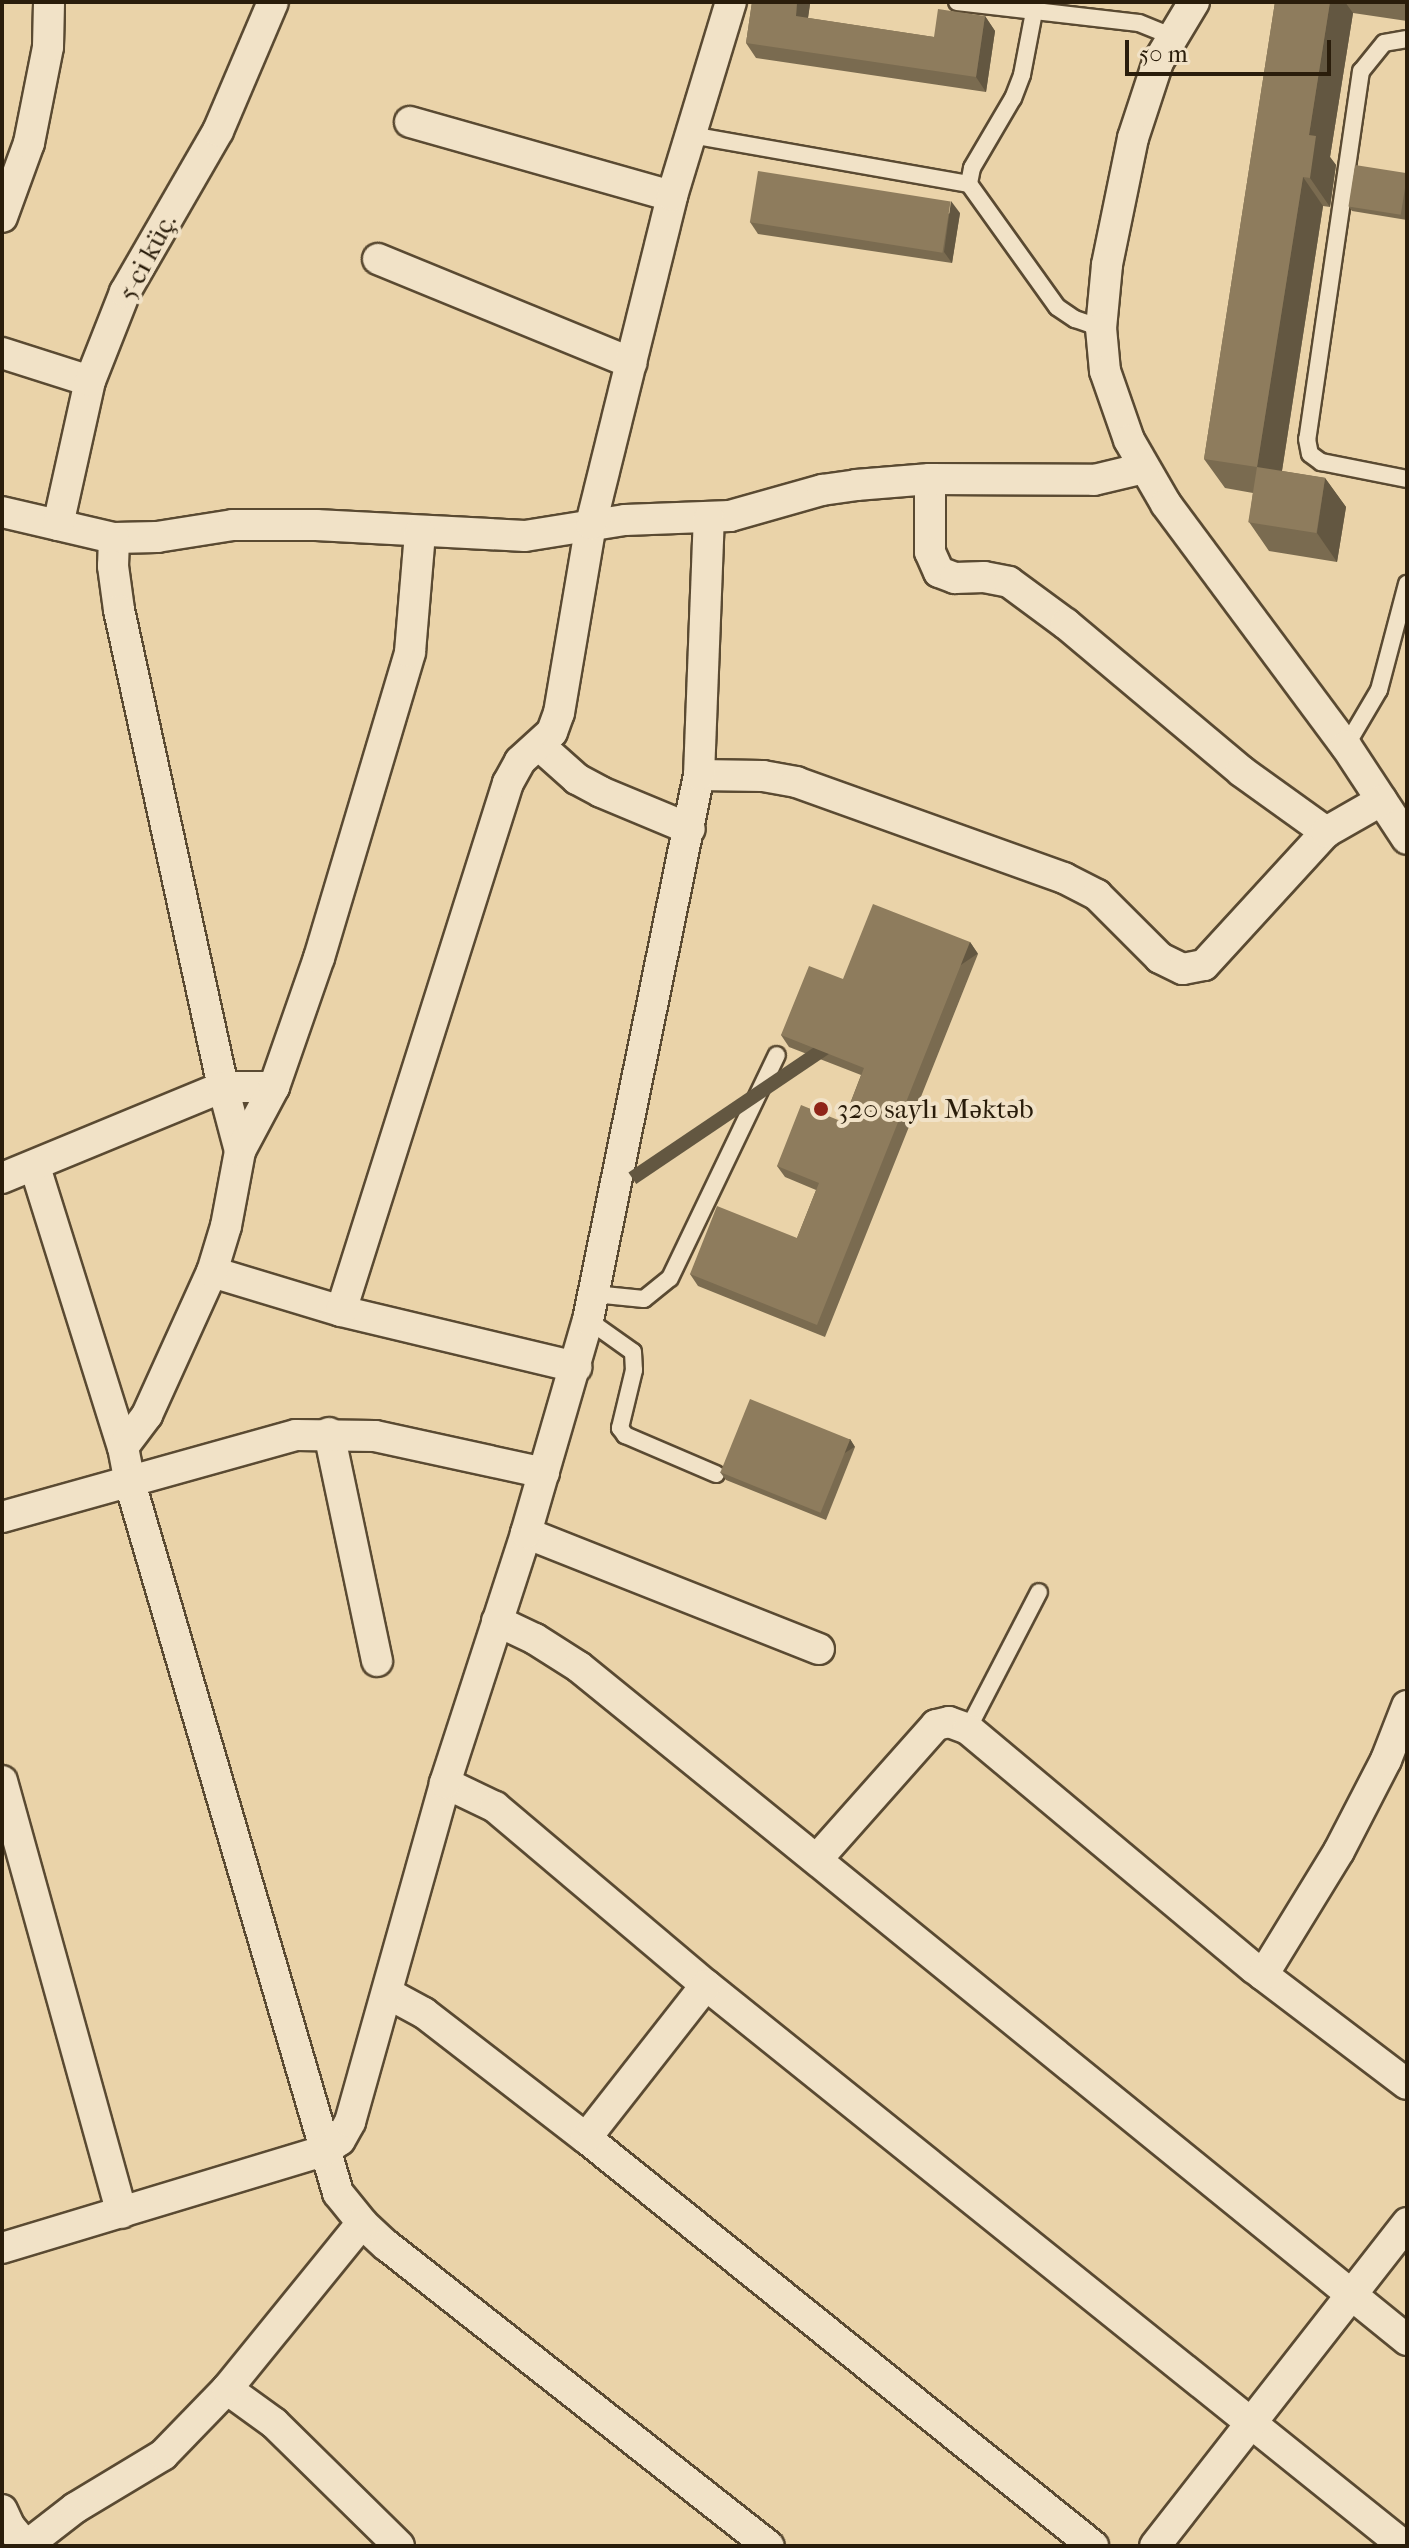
<!DOCTYPE html>
<html>
<head>
<meta charset="utf-8">
<style>
  body { margin:0 }
  #map { position:relative; width:1409px; height:2548px; overflow:hidden; background:#ead3a9; font-family:"IM FELL French Canon",serif }
  div>[style] { position:absolute }
  .roads { filter:drop-shadow(2px 0 #5a4a32) drop-shadow(-2px 0 #5a4a32) drop-shadow(0 2px #5a4a32) drop-shadow(0 -2px #5a4a32) }
  .service>* { height:16px; margin:-8px; padding:0 8px; transform-origin:8px; border-radius:8px; background:#f1e2c7 }
  .minor>* { height:30px; margin:-15px; padding:0 15px; transform-origin:15px; border-radius:15px; background:#f1e2c7 }
  .wall>* { inset:0; background:#7a6b50 }
  .shaded-wall>* { inset:0; background:#635741; transform-origin:0 0 }
  .building>* { inset:0; background:#8e7c5d; transform-origin:0 0 }
  .dots>* { width:22px; height:22px; translate:-50% -50%; box-sizing:border-box; border:4px solid #f1e2c7; border-radius:50% }
  span { translate:-50% -50%; white-space:nowrap; text-align:center; line-height:1.15; -webkit-text-stroke:8px #f1e2c7; paint-order:stroke }
  .street-label { font-size:28px; color:#2a1d0b }
  .poi-label { font-size:28px; color:#2a1d0b }
  .left { translate:0 -50%; text-align:left }
  .frame { position:absolute; inset:0; border:4px solid #2a1d0b; pointer-events:none }
  .scale { position:absolute; left:1125px; top:40px; width:206px; height:36px; box-sizing:border-box; border:4px solid #2a1d0b; border-top:0; padding-left:10px; font-size:24px; line-height:28px; white-space:nowrap; color:#2a1d0b; -webkit-text-stroke:6px #f1e2c7; paint-order:stroke }
</style>
</head>
<body>
<div id="map">
  <div class="roads">
    <div class="service">
      <i style="left:957px;top:2px;width:183px;rotate:6.6deg"></i>
      <i style="left:1139px;top:23px;width:35px;rotate:22deg"></i>
      <i style="left:1034px;top:12px;width:64px;rotate:100.8deg"></i>
      <i style="left:1022px;top:75px;width:25px;rotate:111deg"></i>
      <i style="left:1013px;top:98px;width:81px;rotate:120.4deg"></i>
      <i style="left:972px;top:168px;width:16px;rotate:101deg"></i>
      <i style="left:969px;top:184px;width:151px;rotate:54.4deg"></i>
      <i style="left:1057px;top:307px;width:22px;rotate:34deg"></i>
      <i style="left:1075px;top:319px;width:28px;rotate:19deg"></i>
      <i style="left:1407px;top:39px;width:23px;rotate:170deg"></i>
      <i style="left:1384px;top:43px;width:36px;rotate:129deg"></i>
      <i style="left:1361px;top:71px;width:372px;rotate:98.3deg"></i>
      <i style="left:1307px;top:439px;width:15px;rotate:79deg"></i>
      <i style="left:1310px;top:454px;width:14px;rotate:36deg"></i>
      <i style="left:1321px;top:462px;width:88px;rotate:11.2deg"></i>
      <i style="left:691px;top:135px;width:282px;rotate:10deg"></i>
      <i style="left:1346px;top:746px;width:65px;rotate:-59.5deg"></i>
      <i style="left:1379px;top:690px;width:110px;rotate:-75.2deg"></i>
      <i style="left:594px;top:1294px;width:50px;rotate:5.7deg"></i>
      <i style="left:644px;top:1299px;width:33px;rotate:-39deg"></i>
      <i style="left:670px;top:1278px;width:247px;rotate:-64.4deg"></i>
      <i style="left:588px;top:1320px;width:55px;rotate:35.4deg"></i>
      <i style="left:633px;top:1352px;width:18px;rotate:87deg"></i>
      <i style="left:634px;top:1370px;width:60px;rotate:103.6deg"></i>
      <i style="left:620px;top:1428px;width:9px;rotate:54deg"></i>
      <i style="left:625px;top:1435px;width:99px;rotate:23.2deg"></i>
      <i style="left:968px;top:1729px;width:154px;rotate:-62.6deg"></i>
    </div>
    <div class="minor">
      <i style="left:1194px;top:2px;width:70px;rotate:121deg"></i>
      <i style="left:1158px;top:62px;width:80px;rotate:108.2deg"></i>
      <i style="left:1133px;top:138px;width:130px;rotate:101.6deg"></i>
      <i style="left:1107px;top:265px;width:63px;rotate:95.4deg"></i>
      <i style="left:1101px;top:328px;width:43px;rotate:84.7deg"></i>
      <i style="left:1105px;top:371px;width:73px;rotate:70.8deg"></i>
      <i style="left:1129px;top:440px;width:74px;rotate:60deg"></i>
      <i style="left:1166px;top:504px;width:302px;rotate:53.4deg"></i>
      <i style="left:1346px;top:746px;width:111px;rotate:56.7deg"></i>
      <i style="left:410px;top:122px;width:272px;rotate:15.8deg"></i>
      <i style="left:2px;top:217px;width:79px;rotate:-70deg"></i>
      <i style="left:29px;top:143px;width:98px;rotate:-78.8deg"></i>
      <i style="left:48px;top:47px;width:45px;rotate:-88.7deg"></i>
      <i style="left:378px;top:259px;width:274px;rotate:22.3deg"></i>
      <i style="left:2px;top:353px;width:92px;rotate:17.7deg"></i>
      <i style="left:930px;top:479px;width:73px;rotate:90deg"></i>
      <i style="left:930px;top:552px;width:22px;rotate:66deg"></i>
      <i style="left:939px;top:572px;width:17px;rotate:21deg"></i>
      <i style="left:955px;top:578px;width:29px;rotate:-2deg"></i>
      <i style="left:984px;top:577px;width:25px;rotate:11deg"></i>
      <i style="left:1009px;top:582px;width:71px;rotate:36.4deg"></i>
      <i style="left:1066px;top:624px;width:229px;rotate:40deg"></i>
      <i style="left:1241px;top:771px;width:105px;rotate:35.7deg"></i>
      <i style="left:2px;top:512px;width:115px;rotate:13.1deg"></i>
      <i style="left:114px;top:538px;width:43px;rotate:-1.3deg"></i>
      <i style="left:157px;top:537px;width:77px;rotate:-9deg"></i>
      <i style="left:233px;top:525px;width:83px"></i>
      <i style="left:316px;top:525px;width:209px;rotate:3deg"></i>
      <i style="left:525px;top:536px;width:101px;rotate:-9.1deg"></i>
      <i style="left:625px;top:520px;width:105px;rotate:-2.2deg"></i>
      <i style="left:730px;top:516px;width:96px;rotate:-15.8deg"></i>
      <i style="left:822px;top:490px;width:34px;rotate:-8deg"></i>
      <i style="left:856px;top:485px;width:74px;rotate:-4.6deg"></i>
      <i style="left:930px;top:479px;width:164px;rotate:0.3deg"></i>
      <i style="left:1094px;top:480px;width:51px;rotate:-13.5deg"></i>
      <i style="left:58px;top:525px;width:148px;rotate:-77.5deg"></i>
      <i style="left:90px;top:381px;width:96px;rotate:-68.5deg"></i>
      <i style="left:125px;top:292px;width:186px;rotate:-60deg"></i>
      <i style="left:218px;top:131px;width:140px;rotate:-66.9deg"></i>
      <i style="left:114px;top:538px;width:28px;rotate:92deg"></i>
      <i style="left:113px;top:566px;width:44px;rotate:82.2deg"></i>
      <i style="left:119px;top:610px;width:488px;rotate:77.7deg"></i>
      <i style="left:223px;top:1087px;width:66px;rotate:75.1deg"></i>
      <i style="left:540px;top:746px;width:50px;rotate:41.7deg"></i>
      <i style="left:577px;top:779px;width:27px;rotate:28deg"></i>
      <i style="left:601px;top:792px;width:96px;rotate:22.6deg"></i>
      <i style="left:699px;top:775px;width:64px;rotate:0.9deg"></i>
      <i style="left:763px;top:776px;width:34px;rotate:10deg"></i>
      <i style="left:796px;top:782px;width:285px;rotate:19.7deg"></i>
      <i style="left:1064px;top:878px;width:37px;rotate:27deg"></i>
      <i style="left:1097px;top:895px;width:89px;rotate:45deg"></i>
      <i style="left:1160px;top:958px;width:25px;rotate:26deg"></i>
      <i style="left:1183px;top:969px;width:21px;rotate:-11deg"></i>
      <i style="left:1204px;top:965px;width:180px;rotate:-47.5deg"></i>
      <i style="left:1326px;top:832px;width:64px;rotate:-29.7deg"></i>
      <i style="left:35px;top:1167px;width:294px;rotate:72.6deg"></i>
      <i style="left:123px;top:1447px;width:37px;rotate:79deg"></i>
      <i style="left:130px;top:1483px;width:740px;rotate:73.67deg"></i>
      <i style="left:338px;top:2193px;width:38px;rotate:51deg"></i>
      <i style="left:362px;top:2223px;width:33px;rotate:43deg"></i>
      <i style="left:386px;top:2245px;width:487px;rotate:38.2deg"></i>
      <i style="left:2px;top:1178px;width:239px;rotate:-22.4deg"></i>
      <i style="left:223px;top:1087px;width:51px"></i>
      <i style="left:212px;top:1272px;width:135px;rotate:16.8deg"></i>
      <i style="left:341px;top:1311px;width:242px;rotate:13.4deg"></i>
      <i style="left:341px;top:1311px;width:554px;rotate:-72.45deg"></i>
      <i style="left:508px;top:783px;width:25px;rotate:-61deg"></i>
      <i style="left:520px;top:761px;width:43px;rotate:-42.2deg"></i>
      <i style="left:552px;top:732px;width:20px;rotate:-70deg"></i>
      <i style="left:559px;top:713px;width:192px;rotate:-80.4deg"></i>
      <i style="left:591px;top:524px;width:338px;rotate:-76.1deg"></i>
      <i style="left:672px;top:196px;width:203px;rotate:-73.1deg"></i>
      <i style="left:329px;top:1433px;width:233px;rotate:78.1deg"></i>
      <i style="left:123px;top:1447px;width:40px;rotate:-53deg"></i>
      <i style="left:147px;top:1415px;width:157px;rotate:-65.6deg"></i>
      <i style="left:212px;top:1272px;width:48px;rotate:-73.1deg"></i>
      <i style="left:226px;top:1226px;width:76px;rotate:-79.4deg"></i>
      <i style="left:240px;top:1151px;width:72px;rotate:-62deg"></i>
      <i style="left:274px;top:1087px;width:137px;rotate:-70.8deg"></i>
      <i style="left:319px;top:958px;width:319px;rotate:-73.4deg"></i>
      <i style="left:410px;top:652px;width:119px;rotate:-85.2deg"></i>
      <i style="left:2px;top:1517px;width:305px;rotate:-15.6deg"></i>
      <i style="left:296px;top:1435px;width:79px;rotate:0.7deg"></i>
      <i style="left:375px;top:1436px;width:173px;rotate:12.3deg"></i>
      <i style="left:526px;top:1533px;width:315px;rotate:21.6deg"></i>
      <i style="left:497px;top:1621px;width:42px;rotate:25.3deg"></i>
      <i style="left:535px;top:1639px;width:52px;rotate:32.5deg"></i>
      <i style="left:579px;top:1667px;width:1067px;rotate:39.1deg"></i>
      <i style="left:2px;top:1781px;width:448px;rotate:74.5deg"></i>
      <i style="left:445px;top:1783px;width:55px;rotate:25.6deg"></i>
      <i style="left:495px;top:1807px;width:276px;rotate:40.2deg"></i>
      <i style="left:706px;top:1985px;width:896px;rotate:38.79deg"></i>
      <i style="left:818px;top:1858px;width:178px;rotate:-48.4deg"></i>
      <i style="left:936px;top:1725px;width:13px;rotate:-13deg"></i>
      <i style="left:949px;top:1722px;width:20px;rotate:20deg"></i>
      <i style="left:968px;top:1729px;width:373px;rotate:39.9deg"></i>
      <i style="left:1254px;top:1968px;width:192px;rotate:37.2deg"></i>
      <i style="left:1263px;top:1975px;width:145px;rotate:-58.5deg"></i>
      <i style="left:1339px;top:1851px;width:102px;rotate:-62.7deg"></i>
      <i style="left:1386px;top:1760px;width:58px;rotate:-68.7deg"></i>
      <i style="left:387px;top:1993px;width:42px;rotate:28.4deg"></i>
      <i style="left:424px;top:2013px;width:205px;rotate:37.7deg"></i>
      <i style="left:586px;top:2138px;width:651px;rotate:38.82deg"></i>
      <i style="left:586px;top:2138px;width:194px;rotate:-51.9deg"></i>
      <i style="left:2px;top:2248px;width:336px;rotate:-16.8deg"></i>
      <i style="left:324px;top:2151px;width:19px;rotate:-35deg"></i>
      <i style="left:340px;top:2140px;width:21px;rotate:-61deg"></i>
      <i style="left:350px;top:2122px;width:352px;rotate:-74.3deg"></i>
      <i style="left:445px;top:1783px;width:263px;rotate:-72deg"></i>
      <i style="left:526px;top:1533px;width:222px;rotate:-73.8deg"></i>
      <i style="left:588px;top:1320px;width:556px;rotate:-78.49deg"></i>
      <i style="left:699px;top:775px;width:257px;rotate:-87.8deg"></i>
      <i style="left:227px;top:2389px;width:58px;rotate:35.9deg"></i>
      <i style="left:274px;top:2423px;width:175px;rotate:44.5deg"></i>
      <i style="left:2px;top:2510px;width:19px;rotate:65deg"></i>
      <i style="left:10px;top:2527px;width:25px;rotate:50deg"></i>
      <i style="left:26px;top:2546px;width:62px;rotate:-37.8deg"></i>
      <i style="left:75px;top:2508px;width:103px;rotate:-31.1deg"></i>
      <i style="left:163px;top:2455px;width:92px;rotate:-45.9deg"></i>
      <i style="left:227px;top:2389px;width:214px;rotate:-50.9deg"></i>
      <i style="left:1155px;top:2546px;width:410px;rotate:-52deg"></i>
    </div>
  </div>
  <div class="wall">
    <i style="clip-path:polygon(752px 2px,809px 2px,810px 4px,808px 18px,934px 37px,985px 16px,995px 31px,986px 92px,756px 58px,746px 43px)"></i>
    <i style="clip-path:polygon(1275px 2px,1407px 2px,1407px 21px,1353px 13px,1330px 157px,1336px 165px,1330px 207px,1323px 206px,1282px 471px,1325px 478px,1346px 507px,1337px 562px,1269px 551px,1249px 522px,1253px 493px,1225px 488px,1204px 459px)"></i>
    <i style="clip-path:polygon(1407px 173px,1407px 220px,1352px 211px,1349px 207px)"></i>
    <i style="clip-path:polygon(960px 213px,952px 263px,758px 234px,750px 222px)"></i>
    <i style="clip-path:polygon(970px 942px,978px 954px,825px 1337px,698px 1286px,690px 1274px,797px 1238px,816px 1190px,785px 1177px,777px 1166px,843px 1122px,861px 1075px,789px 1047px,781px 1035px,843px 979px)"></i>
    <i style="clip-path:polygon(850px 1439px,855px 1447px,826px 1520px,726px 1480px,720px 1472px)"></i>
  </div>
  <div class="shaded-wall">
    <i style="clip-path:polygon(797px 2px,809px 2px,810px 4px,806px 31px,796px 16px)"></i>
    <i style="clip-path:polygon(1330px 2px,1345px 2px,1353px 13px,1330px 157px,1336px 165px,1330px 207px,1310px 178px,1309px 135px)"></i>
    <i style="clip-path:polygon(985px 16px,995px 31px,986px 92px,976px 77px)"></i>
    <i style="clip-path:polygon(1303px 177px,1323px 206px,1278px 496px,1257px 467px)"></i>
    <i style="clip-path:polygon(951px 201px,960px 213px,952px 263px,944px 252px)"></i>
    <i style="clip-path:polygon(1325px 478px,1346px 507px,1337px 562px,1317px 533px)"></i>
    <i style="left:970px;top:942px;width:14px;height:412px;rotate:56deg"></i>
    <i style="left:850px;top:1439px;width:9px;height:79px;rotate:58deg"></i>
  </div>
  <div class="building">
    <i style="clip-path:polygon(752px 2px,797px 2px,796px 16px,934px 37px,938px 9px,985px 16px,976px 77px,746px 43px)"></i>
    <i style="clip-path:polygon(1275px 2px,1330px 2px,1309px 135px,1316px 136px,1310px 178px,1303px 177px,1257px 467px,1204px 459px)"></i>
    <i style="left:1355px;top:165px;width:53px;height:42px;rotate:9deg"></i>
    <i style="left:758px;top:171px;width:195px;height:52px;rotate:9deg"></i>
    <i style="left:1257px;top:467px;width:69px;height:56px;rotate:9deg"></i>
    <i style="clip-path:polygon(873px 904px,970px 942px,817px 1325px,690px 1274px,717px 1206px,797px 1238px,819px 1183px,777px 1166px,801px 1105px,843px 1122px,864px 1068px,781px 1035px,809px 966px,843px 979px)"></i>
    <i style="left:750px;top:1399px;width:108px;height:79px;rotate:22deg"></i>
  </div>
  <div class="dots">
    <i style="left:821px;top:1109px;background:#8f2418"></i>
  </div>
  <div class="street-label">
    <span style="left:147px;top:257px;rotate:-62deg">5-ci küç.</span>
  </div>
  <div class="poi-label">
    <span class="left" style="left:837px;top:1109px">320 saylı Məktəb</span>
  </div>
  <div class="frame"></div>
  <div class="scale">50 m</div>
</div>
</body>
</html>
